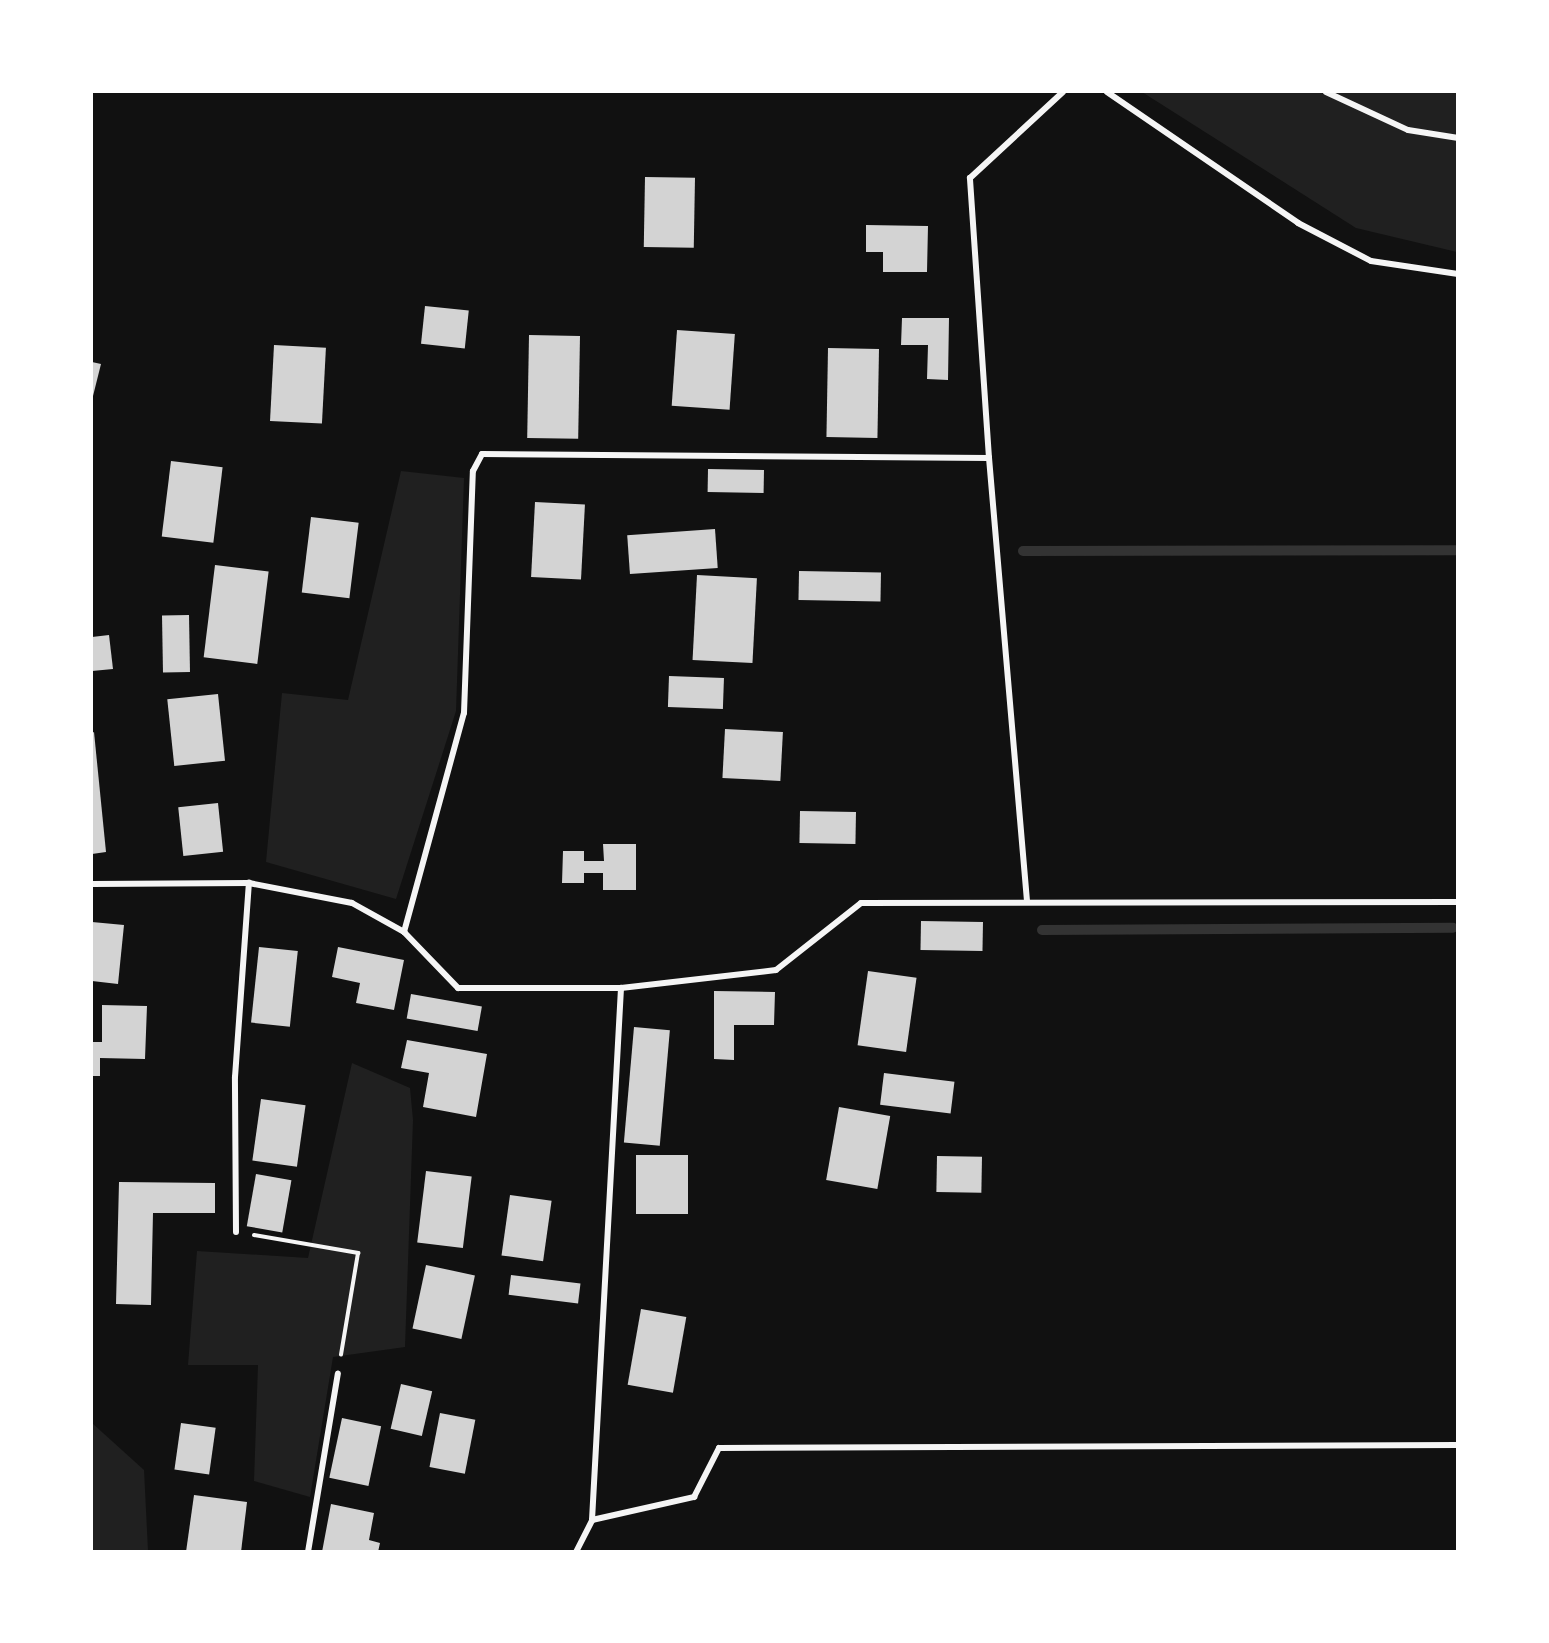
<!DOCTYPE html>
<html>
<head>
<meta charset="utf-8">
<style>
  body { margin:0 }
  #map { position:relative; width:1549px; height:1643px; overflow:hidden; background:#111; font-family:"Roboto Condensed",sans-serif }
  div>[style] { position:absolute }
  .green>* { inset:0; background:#202020 }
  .stream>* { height:10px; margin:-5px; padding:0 5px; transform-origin:5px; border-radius:5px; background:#333 }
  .building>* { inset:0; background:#d3d3d3; transform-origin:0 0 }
  .path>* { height:4px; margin:-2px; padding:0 2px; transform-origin:2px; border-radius:2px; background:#f5f5f5 }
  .minor>* { height:6px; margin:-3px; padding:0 3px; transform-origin:3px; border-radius:3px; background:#f5f5f5 }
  span { translate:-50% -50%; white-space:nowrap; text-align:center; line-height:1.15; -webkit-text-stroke:6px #fff; paint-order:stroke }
  .frame { position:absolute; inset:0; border:93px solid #fff; pointer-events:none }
</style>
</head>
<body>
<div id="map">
  <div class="green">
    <i style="clip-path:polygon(1142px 92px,1457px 92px,1457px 252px,1356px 228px)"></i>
    <i style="clip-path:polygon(401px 471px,464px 478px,456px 711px,396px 899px,266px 862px,282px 693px,348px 700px)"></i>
    <i style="clip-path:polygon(352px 1063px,410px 1088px,413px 1120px,405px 1347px,333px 1357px,310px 1497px,254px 1481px,258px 1365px,188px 1365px,197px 1251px,308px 1258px)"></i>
    <i style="clip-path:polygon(92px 1423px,144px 1470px,148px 1551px,92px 1551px)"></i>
  </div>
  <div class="stream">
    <i style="left:1023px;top:551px;width:435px;rotate:-0.1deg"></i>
    <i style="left:1042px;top:930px;width:411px;rotate:-0.3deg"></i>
  </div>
  <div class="building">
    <i style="left:645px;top:177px;width:50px;height:70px;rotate:1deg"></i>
    <i style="clip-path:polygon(866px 225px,928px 226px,927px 272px,883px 272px,883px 252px,866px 252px)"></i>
    <i style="left:425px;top:306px;width:44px;height:38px;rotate:6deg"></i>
    <i style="clip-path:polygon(902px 318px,949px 318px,948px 380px,927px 379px,928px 345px,901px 345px)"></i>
    <i style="left:677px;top:330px;width:58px;height:76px;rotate:4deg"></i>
    <i style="left:529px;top:335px;width:51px;height:103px;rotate:1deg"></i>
    <i style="left:274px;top:345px;width:52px;height:76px;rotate:3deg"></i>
    <i style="left:828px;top:348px;width:51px;height:89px;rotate:1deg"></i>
    <i style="clip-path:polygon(92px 362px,101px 364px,92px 400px)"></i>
    <i style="left:171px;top:461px;width:52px;height:76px;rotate:7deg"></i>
    <i style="left:708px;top:469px;width:56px;height:23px;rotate:1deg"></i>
    <i style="left:535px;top:502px;width:50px;height:75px;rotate:3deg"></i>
    <i style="left:311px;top:517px;width:48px;height:76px;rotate:7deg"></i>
    <i style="left:715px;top:529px;width:39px;height:88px;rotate:86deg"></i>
    <i style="left:215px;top:565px;width:54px;height:93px;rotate:7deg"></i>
    <i style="left:799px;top:571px;width:82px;height:29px;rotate:1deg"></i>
    <i style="left:697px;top:575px;width:60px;height:85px;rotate:3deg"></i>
    <i style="left:189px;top:615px;width:57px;height:27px;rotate:89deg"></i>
    <i style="clip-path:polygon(109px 635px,113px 669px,92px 671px,92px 637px)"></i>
    <i style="left:669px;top:676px;width:55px;height:31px;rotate:2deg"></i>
    <i style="left:218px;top:694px;width:67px;height:51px;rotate:84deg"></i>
    <i style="left:725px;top:729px;width:58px;height:49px;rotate:3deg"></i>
    <i style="clip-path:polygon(94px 732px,106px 852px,92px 854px,92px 733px)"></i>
    <i style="left:218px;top:803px;width:49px;height:40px;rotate:84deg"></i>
    <i style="left:800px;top:811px;width:56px;height:32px;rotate:1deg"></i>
    <i style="clip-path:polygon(603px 844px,636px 844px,636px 890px,603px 890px,603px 873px,584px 873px,584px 883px,562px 883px,563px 851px,584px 851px,584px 861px,604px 861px)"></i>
    <i style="left:921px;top:921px;width:62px;height:29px;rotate:1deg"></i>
    <i style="clip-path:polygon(92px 922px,124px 925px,118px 984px,92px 981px)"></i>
    <i style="left:259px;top:947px;width:39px;height:76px;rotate:6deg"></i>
    <i style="clip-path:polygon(338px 947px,404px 960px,394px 1010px,356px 1003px,360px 983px,332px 977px)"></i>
    <i style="left:868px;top:971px;width:49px;height:75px;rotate:8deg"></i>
    <i style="clip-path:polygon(714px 991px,775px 992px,774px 1025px,734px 1025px,734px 1060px,714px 1059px)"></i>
    <i style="left:411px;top:994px;width:72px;height:25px;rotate:10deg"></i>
    <i style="clip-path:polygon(102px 1005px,147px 1006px,145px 1059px,100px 1058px,100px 1076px,92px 1076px,92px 1042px,102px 1042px)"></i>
    <i style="left:634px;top:1027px;width:36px;height:116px;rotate:5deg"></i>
    <i style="clip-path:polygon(407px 1040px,487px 1054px,476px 1117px,423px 1107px,429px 1073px,401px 1068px)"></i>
    <i style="left:884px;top:1073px;width:71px;height:32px;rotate:7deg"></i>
    <i style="left:261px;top:1099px;width:45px;height:62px;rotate:8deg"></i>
    <i style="left:839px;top:1107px;width:52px;height:74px;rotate:10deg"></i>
    <i style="left:636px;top:1155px;width:52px;height:59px"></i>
    <i style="left:937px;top:1156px;width:45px;height:36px;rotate:1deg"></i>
    <i style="left:426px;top:1171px;width:46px;height:72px;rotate:7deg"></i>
    <i style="left:256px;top:1174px;width:36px;height:53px;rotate:10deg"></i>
    <i style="clip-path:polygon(119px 1182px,215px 1183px,215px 1213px,153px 1213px,151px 1305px,116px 1304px)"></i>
    <i style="left:510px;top:1195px;width:42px;height:61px;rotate:8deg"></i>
    <i style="left:426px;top:1265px;width:50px;height:65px;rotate:12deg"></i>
    <i style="left:511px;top:1275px;width:70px;height:20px;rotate:7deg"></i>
    <i style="left:641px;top:1309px;width:46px;height:77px;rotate:10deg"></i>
    <i style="left:401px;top:1384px;width:32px;height:46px;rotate:13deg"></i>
    <i style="left:440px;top:1413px;width:36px;height:55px;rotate:11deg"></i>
    <i style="left:342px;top:1418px;width:40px;height:61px;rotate:12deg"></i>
    <i style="left:181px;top:1423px;width:35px;height:47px;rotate:8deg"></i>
    <i style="clip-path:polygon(194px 1495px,247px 1502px,241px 1552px,186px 1552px)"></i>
    <i style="clip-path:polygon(331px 1504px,374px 1513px,369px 1540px,380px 1543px,378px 1552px,322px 1552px)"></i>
  </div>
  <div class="path">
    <i style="left:254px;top:1235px;width:106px;rotate:9.8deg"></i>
    <i style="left:358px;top:1253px;width:103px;rotate:99.5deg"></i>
  </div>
  <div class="minor">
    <i style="left:1107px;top:92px;width:232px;rotate:34.4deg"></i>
    <i style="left:1298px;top:223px;width:82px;rotate:27.5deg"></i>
    <i style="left:1371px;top:261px;width:88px;rotate:8.5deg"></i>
    <i style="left:1326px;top:92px;width:90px;rotate:24.9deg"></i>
    <i style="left:1408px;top:130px;width:51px;rotate:9.1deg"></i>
    <i style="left:92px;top:884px;width:157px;rotate:-0.4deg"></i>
    <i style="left:249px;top:883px;width:105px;rotate:11deg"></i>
    <i style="left:352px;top:903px;width:60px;rotate:29.1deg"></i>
    <i style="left:404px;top:932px;width:78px;rotate:46deg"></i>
    <i style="left:458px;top:988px;width:163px"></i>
    <i style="left:621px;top:988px;width:156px;rotate:-6.6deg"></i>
    <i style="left:776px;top:970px;width:108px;rotate:-38.2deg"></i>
    <i style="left:861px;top:903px;width:597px;rotate:-0.1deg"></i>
    <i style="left:1027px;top:901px;width:445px;rotate:-94.9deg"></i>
    <i style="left:989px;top:458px;width:281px;rotate:-93.9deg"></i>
    <i style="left:970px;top:178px;width:127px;rotate:-42.8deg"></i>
    <i style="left:404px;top:932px;width:227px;rotate:-74.7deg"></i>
    <i style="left:464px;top:713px;width:242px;rotate:-87.9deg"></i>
    <i style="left:473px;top:471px;width:19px;rotate:-62deg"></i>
    <i style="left:482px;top:454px;width:507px;rotate:0.45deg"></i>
    <i style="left:236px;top:1232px;width:155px;rotate:-90.4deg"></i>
    <i style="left:235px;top:1077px;width:195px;rotate:-85.9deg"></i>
    <i style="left:592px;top:1520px;width:105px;rotate:-12.7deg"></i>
    <i style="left:694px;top:1497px;width:55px;rotate:-63deg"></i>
    <i style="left:719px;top:1448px;width:739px;rotate:-0.23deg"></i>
    <i style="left:308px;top:1552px;width:181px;rotate:-80.5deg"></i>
    <i style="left:576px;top:1552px;width:36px;rotate:-63deg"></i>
    <i style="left:592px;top:1520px;width:533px;rotate:-86.88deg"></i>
  </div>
  <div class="frame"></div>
</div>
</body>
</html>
